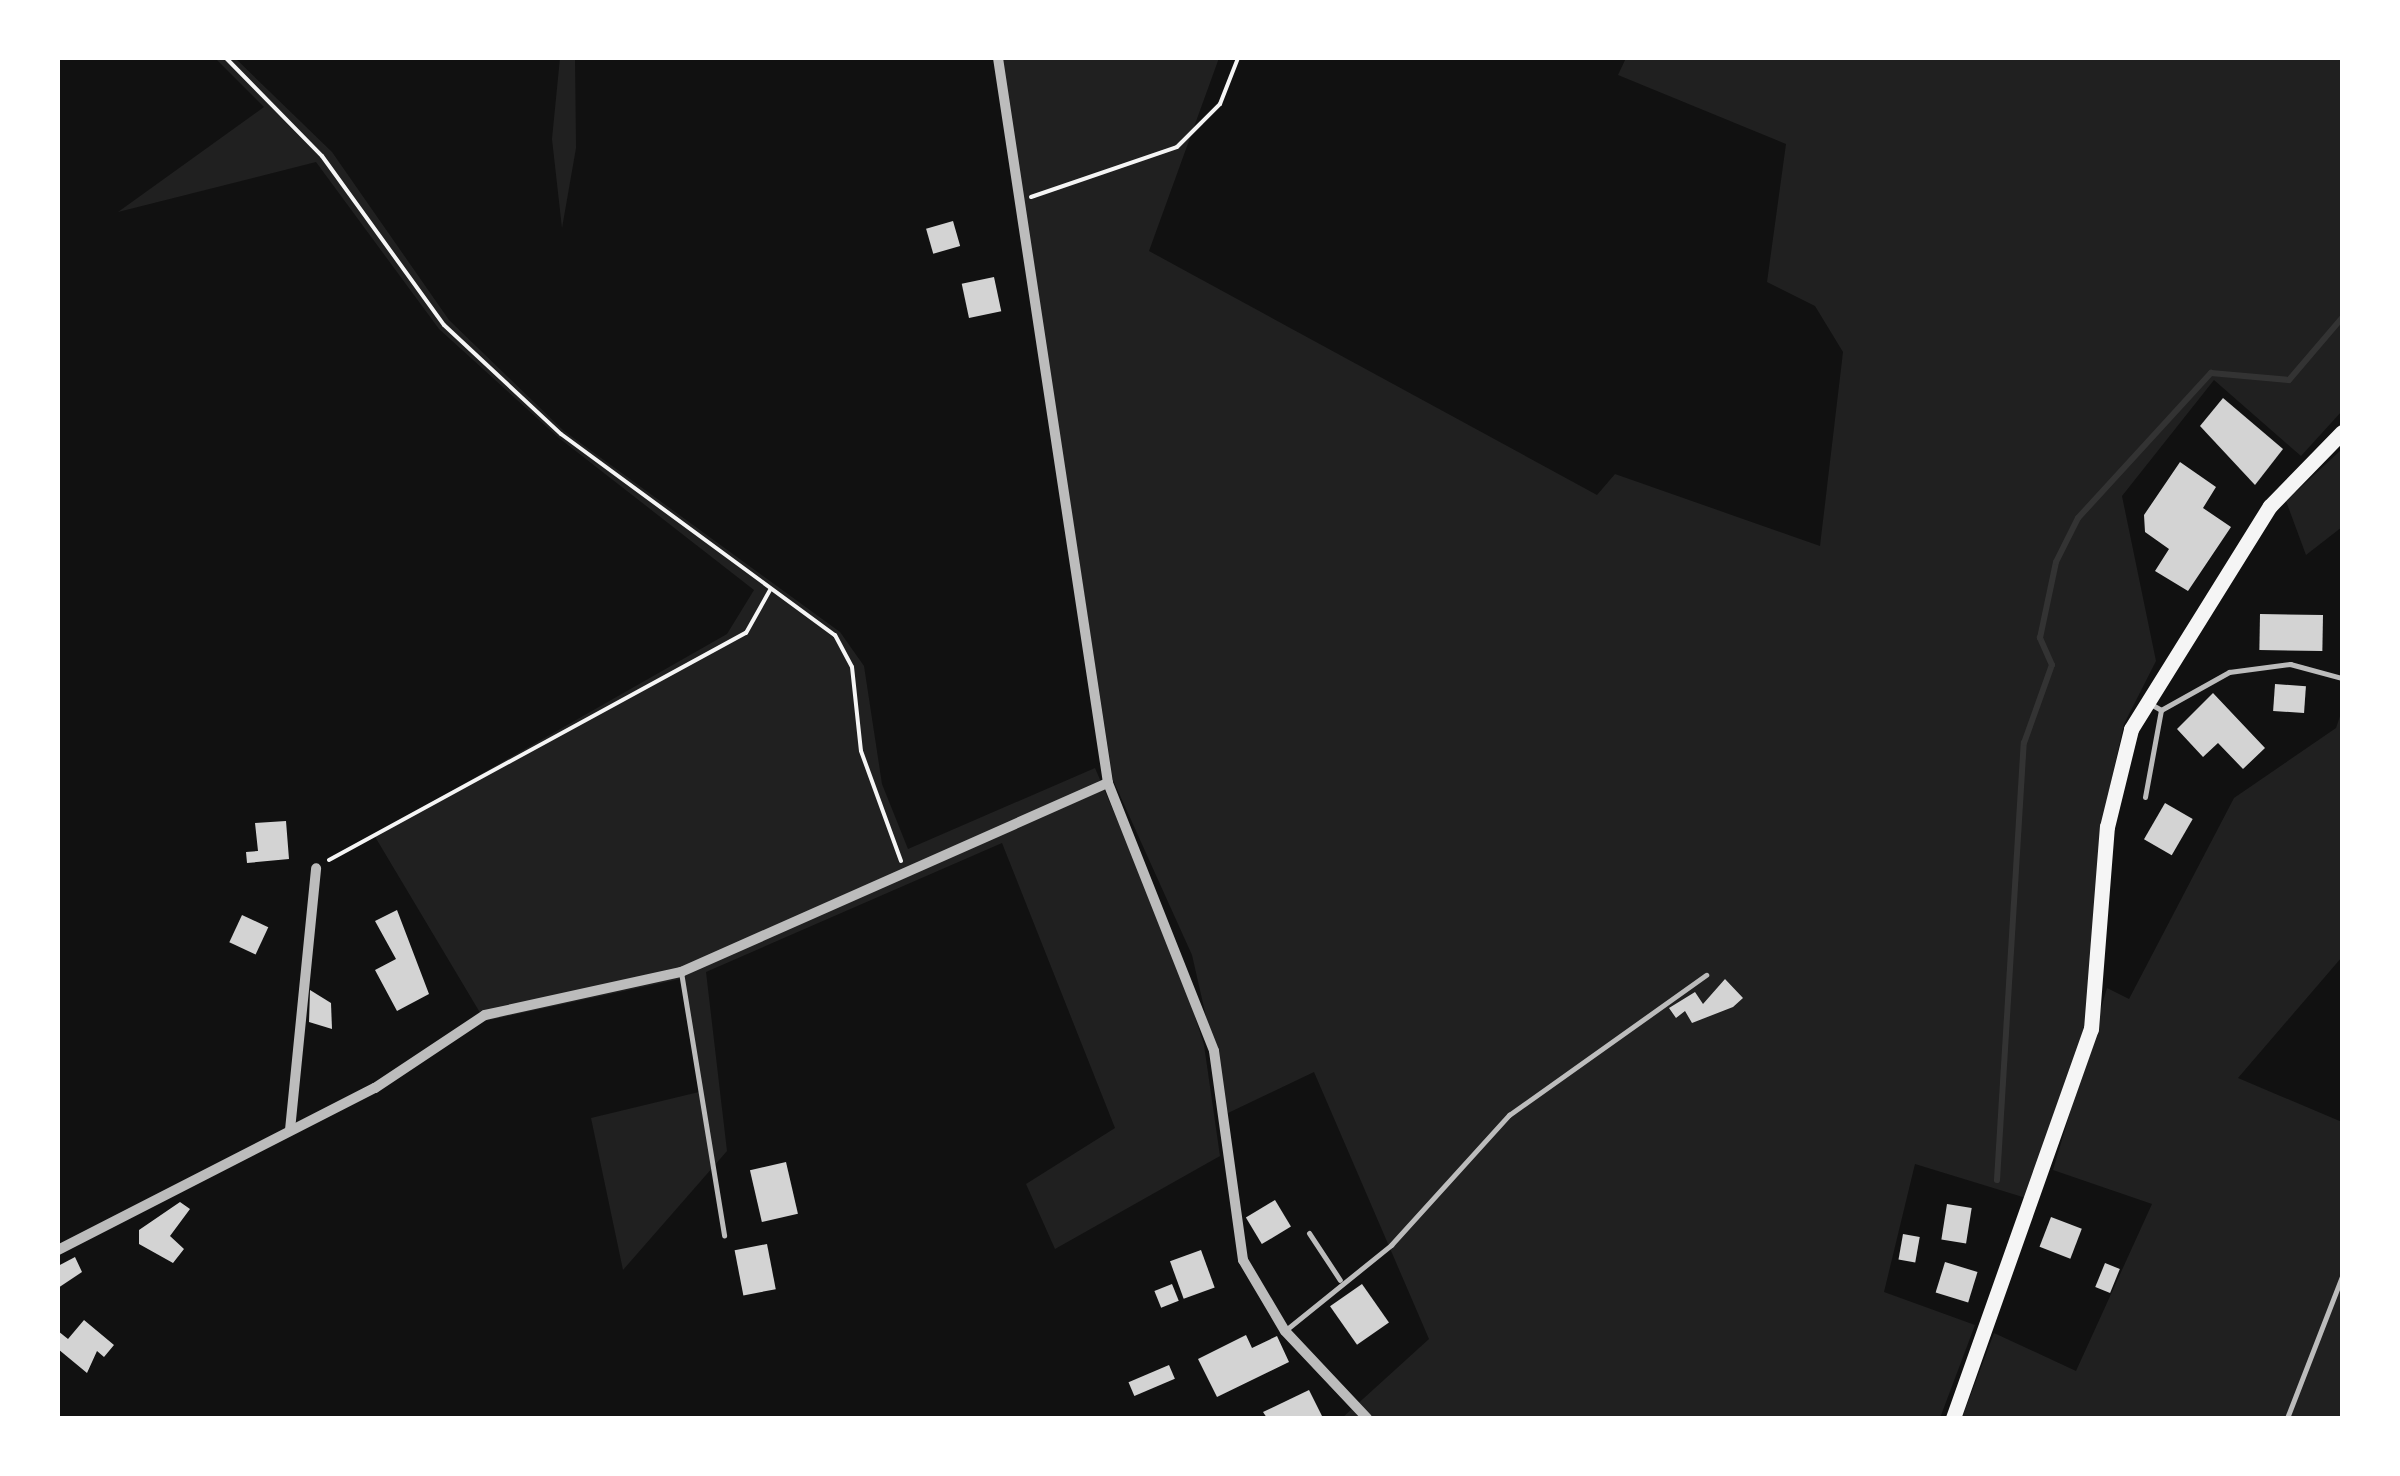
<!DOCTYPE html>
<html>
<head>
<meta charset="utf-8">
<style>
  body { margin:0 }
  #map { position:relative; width:2400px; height:1476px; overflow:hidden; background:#111; font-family:"Varela Round",sans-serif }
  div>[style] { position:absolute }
  .green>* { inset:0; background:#202020 }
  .stream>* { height:6px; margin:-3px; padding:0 3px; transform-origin:3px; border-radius:3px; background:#333 }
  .building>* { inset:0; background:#d3d3d3; transform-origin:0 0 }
  .path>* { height:4px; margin:-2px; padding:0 2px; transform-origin:2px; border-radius:2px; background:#f5f5f5 }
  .service>* { height:5px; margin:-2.5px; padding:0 2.5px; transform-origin:2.5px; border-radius:2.5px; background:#bcbcbc }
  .minor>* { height:10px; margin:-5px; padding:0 5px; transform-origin:5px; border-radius:5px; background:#bcbcbc }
  .secondary>* { height:15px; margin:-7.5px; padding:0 7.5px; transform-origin:7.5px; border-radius:7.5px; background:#f5f5f5 }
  span { translate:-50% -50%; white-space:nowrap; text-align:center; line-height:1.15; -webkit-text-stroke:8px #fff; paint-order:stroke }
  .frame { position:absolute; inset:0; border:60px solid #fff; pointer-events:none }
</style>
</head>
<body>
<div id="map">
  <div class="green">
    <i style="clip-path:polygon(215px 58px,235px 58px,332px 152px,449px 320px,564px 431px,840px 632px,864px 666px,882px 784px,908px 849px,1095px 768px,1176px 957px,1204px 1045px,1220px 1156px,1055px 1249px,1026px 1184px,1115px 1128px,1002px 843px,706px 972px,727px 1151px,623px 1270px,591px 1118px,699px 1092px,680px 979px,485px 1021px,374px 835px,727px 634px,754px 590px,559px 438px,439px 329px,316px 162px,118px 212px,264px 107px)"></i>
    <i style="clip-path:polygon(560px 58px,575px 58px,576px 148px,562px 228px,552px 139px)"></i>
    <i style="clip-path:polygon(1001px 58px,1219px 58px,1149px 251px,1597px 495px,1615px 474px,1820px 546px,1843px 352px,1815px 306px,1767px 282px,1786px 144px,1618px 75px,1626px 58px,2342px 58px,2342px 411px,2301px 456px,2214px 380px,2122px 496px,2156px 661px,2124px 724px,2101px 827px,2085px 1028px,2026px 1198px,1915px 1164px,1884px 1292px,1975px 1325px,1940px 1418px,1342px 1418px,1429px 1339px,1314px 1072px,1228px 1113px,1192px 955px,1113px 780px)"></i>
    <i style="clip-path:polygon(2342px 449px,2342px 527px,2306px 555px,2286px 501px)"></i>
    <i style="clip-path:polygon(2342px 710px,2342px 957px,2238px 1078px,2342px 1122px,2342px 1418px,1962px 1418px,1994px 1333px,2076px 1371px,2152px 1204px,2053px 1170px,2107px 988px,2129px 999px,2234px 798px,2336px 728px)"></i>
  </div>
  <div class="stream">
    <i style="left:1997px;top:1180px;width:438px;rotate:-86.5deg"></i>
    <i style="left:2024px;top:743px;width:83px;rotate:-70.3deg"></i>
    <i style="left:2052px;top:665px;width:30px;rotate:-114deg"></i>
    <i style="left:2040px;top:638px;width:78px;rotate:-78.1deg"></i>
    <i style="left:2056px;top:562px;width:49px;rotate:-63.4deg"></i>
    <i style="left:2078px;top:518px;width:197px;rotate:-47.5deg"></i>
    <i style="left:2211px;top:373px;width:78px;rotate:5.1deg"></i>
    <i style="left:2289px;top:380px;width:82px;rotate:-49.5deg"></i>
  </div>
  <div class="building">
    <i style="left:953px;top:221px;width:26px;height:28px;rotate:74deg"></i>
    <i style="left:994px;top:277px;width:35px;height:33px;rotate:78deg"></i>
    <i style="clip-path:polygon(2223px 398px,2283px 449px,2255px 485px,2200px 426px)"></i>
    <i style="clip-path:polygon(2180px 462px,2216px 487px,2203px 508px,2231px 527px,2188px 591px,2155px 571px,2169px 549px,2145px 532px,2144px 515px)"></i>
    <i style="left:2260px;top:614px;width:63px;height:36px;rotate:1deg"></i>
    <i style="left:2275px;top:684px;width:31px;height:27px;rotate:4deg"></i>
    <i style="clip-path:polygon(2213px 693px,2265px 748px,2243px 769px,2218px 743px,2203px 757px,2177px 729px)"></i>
    <i style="left:2165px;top:803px;width:32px;height:42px;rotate:30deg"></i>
    <i style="clip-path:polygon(286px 821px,289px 859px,247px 863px,246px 852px,258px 851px,255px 823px)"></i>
    <i style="clip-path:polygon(397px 910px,429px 994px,397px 1011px,375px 970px,396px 959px,375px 921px)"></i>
    <i style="left:242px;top:915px;width:29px;height:30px;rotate:25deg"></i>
    <i style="clip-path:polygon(1725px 979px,1743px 998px,1733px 1007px,1692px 1023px,1685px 1011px,1676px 1018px,1669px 1008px,1695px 992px,1703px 1004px)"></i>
    <i style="clip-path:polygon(310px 990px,331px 1003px,332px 1029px,309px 1022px)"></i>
    <i style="left:786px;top:1162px;width:53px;height:37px;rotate:77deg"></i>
    <i style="left:1275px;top:1200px;width:31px;height:34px;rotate:59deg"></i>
    <i style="clip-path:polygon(180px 1202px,190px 1209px,170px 1236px,184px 1249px,173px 1263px,139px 1244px,139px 1230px)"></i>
    <i style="left:1947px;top:1204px;width:25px;height:36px;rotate:9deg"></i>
    <i style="left:2051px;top:1217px;width:33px;height:32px;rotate:21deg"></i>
    <i style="left:1903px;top:1234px;width:17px;height:26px;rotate:10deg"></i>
    <i style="left:767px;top:1244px;width:46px;height:33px;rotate:79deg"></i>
    <i style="left:1201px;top:1250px;width:40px;height:33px;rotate:70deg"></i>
    <i style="clip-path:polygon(75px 1257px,82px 1272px,58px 1288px,58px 1266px)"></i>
    <i style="left:1945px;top:1262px;width:34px;height:32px;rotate:17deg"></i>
    <i style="left:2105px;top:1263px;width:16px;height:26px;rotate:22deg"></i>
    <i style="left:1172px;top:1284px;width:18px;height:19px;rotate:68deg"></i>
    <i style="left:1362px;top:1284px;width:47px;height:39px;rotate:55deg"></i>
    <i style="clip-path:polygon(84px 1320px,114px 1345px,104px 1357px,97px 1351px,87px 1373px,58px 1349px,58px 1331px,68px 1339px)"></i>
    <i style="clip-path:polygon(1246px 1335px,1252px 1348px,1277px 1336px,1289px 1362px,1217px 1397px,1198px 1359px)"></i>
    <i style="left:1169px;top:1365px;width:15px;height:44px;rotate:67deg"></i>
    <i style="clip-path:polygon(1309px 1390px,1323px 1418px,1267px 1418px,1263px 1412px)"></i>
  </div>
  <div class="path">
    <i style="left:226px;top:58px;width:137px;rotate:45.6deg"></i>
    <i style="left:322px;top:156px;width:208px;rotate:54.2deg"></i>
    <i style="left:444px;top:325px;width:160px;rotate:43deg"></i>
    <i style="left:561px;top:434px;width:340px;rotate:36.3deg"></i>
    <i style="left:835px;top:635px;width:36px;rotate:62deg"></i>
    <i style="left:852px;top:667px;width:84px;rotate:83.9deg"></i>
    <i style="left:861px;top:751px;width:117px;rotate:70deg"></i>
    <i style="left:1031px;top:197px;width:154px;rotate:-18.9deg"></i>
    <i style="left:1177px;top:147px;width:61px;rotate:-45deg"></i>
    <i style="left:1220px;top:104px;width:49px;rotate:-68.6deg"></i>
    <i style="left:329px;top:860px;width:475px;rotate:-28.6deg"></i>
    <i style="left:746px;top:633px;width:49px;rotate:-60.8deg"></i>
  </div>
  <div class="service">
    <i style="left:2149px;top:703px;width:14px;rotate:30deg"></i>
    <i style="left:2161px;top:710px;width:78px;rotate:-29.2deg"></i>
    <i style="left:2229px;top:672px;width:62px;rotate:-7.5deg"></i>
    <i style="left:2290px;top:664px;width:54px;rotate:15.1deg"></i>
    <i style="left:2145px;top:797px;width:88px;rotate:-79.6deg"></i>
    <i style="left:681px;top:972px;width:267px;rotate:80.7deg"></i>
    <i style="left:1309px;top:1233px;width:56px;rotate:56.6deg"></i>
    <i style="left:1287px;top:1329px;width:134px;rotate:-38.9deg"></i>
    <i style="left:1391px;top:1245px;width:176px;rotate:-47.8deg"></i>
    <i style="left:1509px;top:1115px;width:242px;rotate:-35.4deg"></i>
    <i style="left:2287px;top:1418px;width:152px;rotate:-68.8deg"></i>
  </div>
  <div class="minor">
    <i style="left:998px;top:58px;width:733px;rotate:81.37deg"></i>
    <i style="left:1108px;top:783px;width:288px;rotate:68.4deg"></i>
    <i style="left:1214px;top:1051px;width:211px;rotate:82.1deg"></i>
    <i style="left:1243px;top:1260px;width:82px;rotate:59.4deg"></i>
    <i style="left:1285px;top:1331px;width:120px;rotate:46.7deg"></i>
    <i style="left:290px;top:1130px;width:263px;rotate:-84.3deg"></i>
    <i style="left:58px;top:1250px;width:356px;rotate:-27.1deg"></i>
    <i style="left:375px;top:1088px;width:132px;rotate:-33.6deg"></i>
    <i style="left:485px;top:1015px;width:201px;rotate:-12.4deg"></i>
    <i style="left:681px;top:972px;width:467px;rotate:-23.9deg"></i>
  </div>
  <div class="secondary">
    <i style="left:1953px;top:1418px;width:413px;rotate:-70.5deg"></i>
    <i style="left:2091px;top:1029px;width:203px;rotate:-85.5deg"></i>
    <i style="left:2107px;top:827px;width:101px;rotate:-76.2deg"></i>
    <i style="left:2131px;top:729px;width:263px;rotate:-58.1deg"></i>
    <i style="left:2270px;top:506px;width:103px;rotate:-45.8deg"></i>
  </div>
  <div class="frame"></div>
</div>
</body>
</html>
